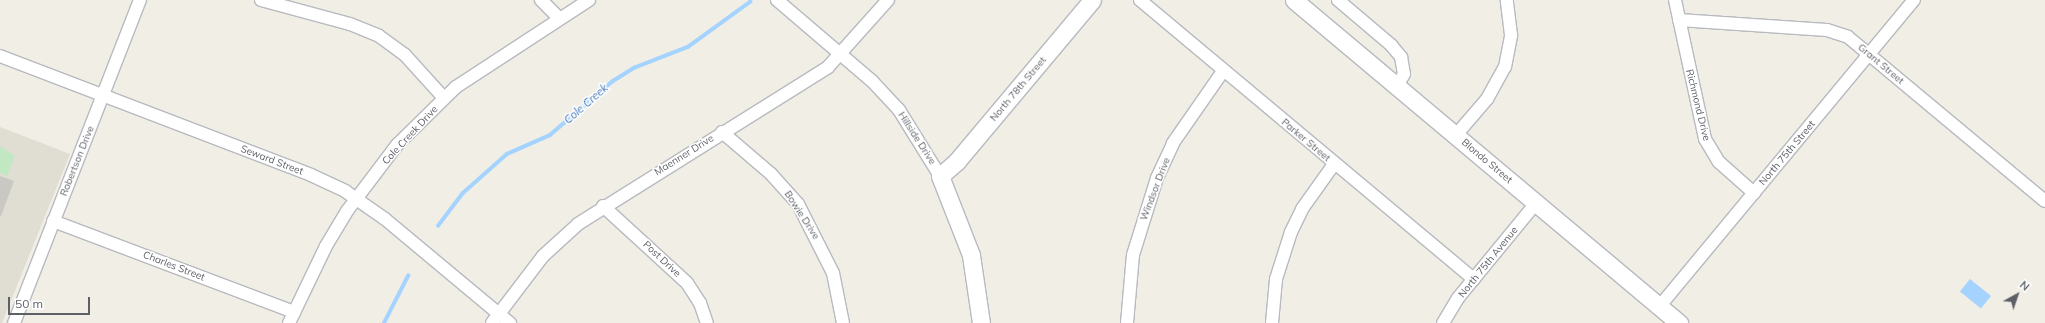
<!DOCTYPE html>
<html>
<head>
<meta charset="utf-8">
<style>
  body { margin:0 }
  #map { position:relative; width:2045px; height:323px; overflow:hidden; background:#f0eee5; font-family:Mulish,sans-serif }
  div>[style] { position:absolute }
  .education>* { inset:0; background:#e0ddd3 }
  .green>* { inset:0; background:#c1e8c3 }
  .water>* { inset:0; background:#a5d3ff; transform-origin:0 0 }
  .stream>* { height:3.5px; margin:-1.75px; padding:0 1.75px; transform-origin:1.75px; border-radius:1.75px; background:#a5d3ff }
  .building>* { inset:0; background:#cac8c2 }
  .roads { filter:drop-shadow(1px 0 #b7babf) drop-shadow(-1px 0 #b7babf) drop-shadow(0 1px #b7babf) drop-shadow(0 -1px #b7babf) }
  .street>* { height:12px; margin:-6px; padding:0 6px; transform-origin:6px; border-radius:6px; background:#fff }
  .secondary>* { height:17px; margin:-8.5px; padding:0 8.5px; transform-origin:8.5px; border-radius:8.5px; background:#fff }
  span { translate:-50% -50%; white-space:nowrap; text-align:center; line-height:1.15; -webkit-text-stroke:3px #fff; paint-order:stroke }
  .street-label { font-size:10px; color:#5d6066 }
  .water-label { font-size:11px; color:#4178be; font-style:italic }
  .north { position:absolute; left:1997px; top:275px; width:40px; height:40px; -webkit-text-stroke:3px #fff; paint-order:stroke; rotate:40deg; font-size:11px; font-weight:700; line-height:16px; text-align:center; color:#5d6066 }
  .north::after { content:''; display:block; margin:auto; width:14px; height:18px; background:#5d6066; clip-path:polygon(50% 0,100% 100%,50% 72%,0 100%) }
  .scale { position:absolute; left:8px; top:297px; width:82px; height:18px; box-sizing:border-box; border:2px solid #5d6066; border-top:0; padding-left:5px; font-size:12px; line-height:14px; white-space:nowrap; color:#5d6066; -webkit-text-stroke:3px #fff; paint-order:stroke }
</style>
</head>
<body>
<div id="map">
  <div class="education">
    <i style="clip-path:polygon(0 127px,70px 154px,2px 323px,0 323px)"></i>
  </div>
  <div class="green">
    <i style="clip-path:polygon(0 146px,15px 156px,7px 176px,0 173px)"></i>
  </div>
  <div class="water">
    <i style="left:1970px;top:279px;width:27px;height:16px;rotate:39deg"></i>
  </div>
  <div class="stream">
    <i style="left:438px;top:226px;width:41px;rotate:-52.9deg"></i>
    <i style="left:463px;top:193px;width:59px;rotate:-41.6deg"></i>
    <i style="left:507px;top:154px;width:47px;rotate:-23.8deg"></i>
    <i style="left:550px;top:135px;width:83px;rotate:-40.6deg"></i>
    <i style="left:613px;top:81px;width:25px;rotate:-32deg"></i>
    <i style="left:634px;top:68px;width:58px;rotate:-21.3deg"></i>
    <i style="left:688px;top:47px;width:77px;rotate:-36deg"></i>
    <i style="left:384px;top:323px;width:53px;rotate:-62.9deg"></i>
  </div>
  <div class="building">
    <i style="clip-path:polygon(0 176px,14px 181px,1px 216px,0 216px)"></i>
  </div>
  <div class="roads">
    <div class="street">
      <i style="left:261px;top:0;width:92px;rotate:15.1deg"></i>
      <i style="left:350px;top:24px;width:31px;rotate:22deg"></i>
      <i style="left:379px;top:36px;width:32px;rotate:36deg"></i>
      <i style="left:405px;top:55px;width:58px;rotate:47.8deg"></i>
      <i style="left:541px;top:0;width:25px;rotate:45deg"></i>
      <i style="left:777px;top:0;width:125px;rotate:40.5deg"></i>
      <i style="left:872px;top:81px;width:40px;rotate:47deg"></i>
      <i style="left:899px;top:110px;width:78px;rotate:58.2deg"></i>
      <i style="left:1140px;top:0;width:435px;rotate:39.9deg"></i>
      <i style="left:1338px;top:0;width:70px;rotate:40.3deg"></i>
      <i style="left:1391px;top:45px;width:16px;rotate:50deg"></i>
      <i style="left:1401px;top:57px;width:17px;rotate:80deg"></i>
      <i style="left:1404px;top:74px;width:14px;rotate:120deg"></i>
      <i style="left:1675px;top:0;width:142px;rotate:77.8deg"></i>
      <i style="left:1705px;top:139px;width:27px;rotate:59deg"></i>
      <i style="left:1719px;top:162px;width:47px;rotate:41.5deg"></i>
      <i style="left:1679px;top:20px;width:148px;rotate:3.9deg"></i>
      <i style="left:1827px;top:30px;width:22px;rotate:18deg"></i>
      <i style="left:1848px;top:37px;width:256px;rotate:39.8deg"></i>
      <i style="left:0;top:56px;width:333px;rotate:20.9deg"></i>
      <i style="left:311px;top:175px;width:38px;rotate:25deg"></i>
      <i style="left:345px;top:191px;width:49px;rotate:35deg"></i>
      <i style="left:385px;top:219px;width:163px;rotate:39.8deg"></i>
      <i style="left:722px;top:132px;width:65px;rotate:40.6deg"></i>
      <i style="left:771px;top:174px;width:40px;rotate:48deg"></i>
      <i style="left:798px;top:204px;width:77px;rotate:63.1deg"></i>
      <i style="left:833px;top:273px;width:51px;rotate:78.7deg"></i>
      <i style="left:1456px;top:135px;width:48px;rotate:-49.3deg"></i>
      <i style="left:1487px;top:99px;width:37px;rotate:-61deg"></i>
      <i style="left:1505px;top:67px;width:33px;rotate:-79deg"></i>
      <i style="left:1511px;top:35px;width:35px;rotate:-97deg"></i>
      <i style="left:603px;top:206px;width:114px;rotate:42.5deg"></i>
      <i style="left:687px;top:283px;width:24px;rotate:57deg"></i>
      <i style="left:700px;top:303px;width:21px;rotate:71deg"></i>
      <i style="left:53px;top:221px;width:258px;rotate:20.7deg"></i>
      <i style="left:1659px;top:307px;width:399px;rotate:-50.3deg"></i>
      <i style="left:14px;top:323px;width:347px;rotate:-68.7deg"></i>
      <i style="left:289px;top:323px;width:85px;rotate:-64.3deg"></i>
      <i style="left:326px;top:246px;width:41px;rotate:-59deg"></i>
      <i style="left:347px;top:211px;width:83px;rotate:-52.9deg"></i>
      <i style="left:397px;top:145px;width:83px;rotate:-44.5deg"></i>
      <i style="left:456px;top:87px;width:159px;rotate:-33.2deg"></i>
      <i style="left:492px;top:323px;width:84px;rotate:-52.7deg"></i>
      <i style="left:543px;top:256px;width:47px;rotate:-42.4deg"></i>
      <i style="left:578px;top:224px;width:295px;rotate:-32.1deg"></i>
      <i style="left:828px;top:67px;width:90px;rotate:-48.2deg"></i>
      <i style="left:1127px;top:323px;width:68px;rotate:-85deg"></i>
      <i style="left:1133px;top:255px;width:81px;rotate:-72.7deg"></i>
      <i style="left:1157px;top:178px;width:38px;rotate:-65deg"></i>
      <i style="left:1173px;top:143px;width:88px;rotate:-55.2deg"></i>
      <i style="left:1272px;top:323px;width:44px;rotate:-84.8deg"></i>
      <i style="left:1276px;top:279px;width:49px;rotate:-72.3deg"></i>
      <i style="left:1291px;top:232px;width:25px;rotate:-64deg"></i>
      <i style="left:1302px;top:209px;width:55px;rotate:-54.6deg"></i>
      <i style="left:1443px;top:323px;width:29px;rotate:-59deg"></i>
      <i style="left:1458px;top:298px;width:123px;rotate:-50.6deg"></i>
    </div>
    <div class="secondary">
      <i style="left:1294px;top:0;width:503px;rotate:40deg"></i>
      <i style="left:981px;top:323px;width:69px;rotate:-98.4deg"></i>
      <i style="left:971px;top:255px;width:85px;rotate:-111.4deg"></i>
      <i style="left:940px;top:176px;width:23px;rotate:-41deg"></i>
      <i style="left:957px;top:161px;width:210px;rotate:-50deg"></i>
    </div>
  </div>
  <div class="street-label">
    <span style="left:1881px;top:64px;rotate:40deg">Grant Street</span>
    <span style="left:1018px;top:89px;rotate:-50deg">North 78th Street</span>
    <span style="left:1698px;top:105px;rotate:76deg">Richmond Drive</span>
    <span style="left:410px;top:135px;rotate:-47deg">Cole Creek Drive</span>
    <span style="left:917px;top:138px;rotate:57deg">Hillside Drive</span>
    <span style="left:1306px;top:140px;rotate:40deg">Parker Street</span>
    <span style="left:1787px;top:153px;rotate:-50deg">North 75th Street</span>
    <span style="left:684px;top:155px;rotate:-32deg">Maenner Drive</span>
    <span style="left:272px;top:160px;rotate:21deg">Seward Street</span>
    <span style="left:77px;top:161px;rotate:-68deg">Robertson Drive</span>
    <span style="left:1487px;top:161px;rotate:40deg">Blondo Street</span>
    <span style="left:1155px;top:189px;rotate:-69deg">Windsor Drive</span>
    <span style="left:802px;top:215px;rotate:57deg">Bowie Drive</span>
    <span style="left:662px;top:259px;rotate:43deg">Post Drive</span>
    <span style="left:1488px;top:262px;rotate:-51deg">North 75th Avenue</span>
    <span style="left:174px;top:266px;rotate:21deg">Charles Street</span>
  </div>
  <div class="water-label">
    <span style="left:586px;top:104px;rotate:-41deg">Cole Creek</span>
  </div>
  <div class="north">N</div>
  <div class="scale">50 m</div>
</div>
</body>
</html>
